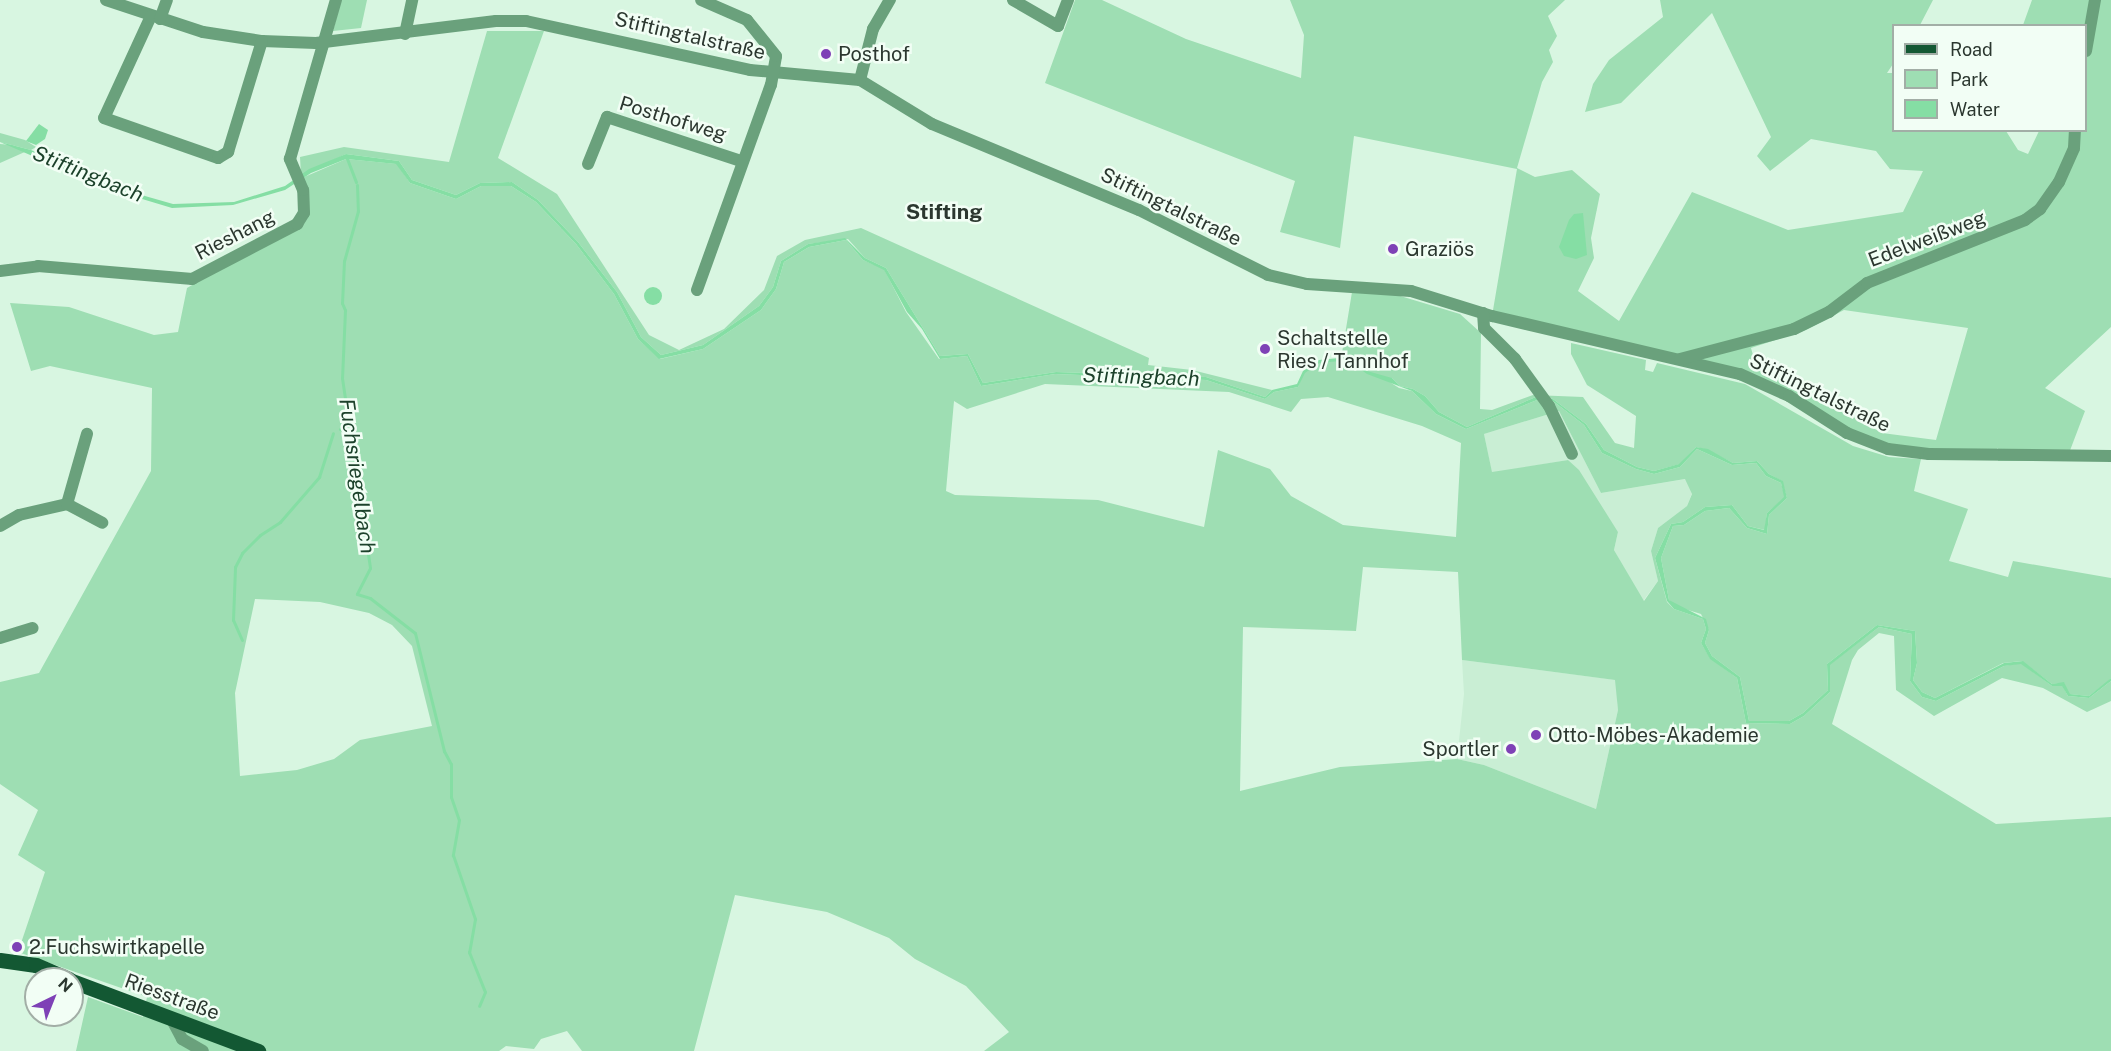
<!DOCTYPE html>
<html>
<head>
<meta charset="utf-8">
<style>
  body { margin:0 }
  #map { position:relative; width:2111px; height:1051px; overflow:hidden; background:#d8f6e1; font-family:"Public Sans",sans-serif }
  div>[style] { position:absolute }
  .built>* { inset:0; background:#c9eed4 }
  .green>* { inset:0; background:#9edeb3 }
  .water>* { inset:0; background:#85dea4 }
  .round { border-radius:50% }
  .stream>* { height:3px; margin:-1.5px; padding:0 1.5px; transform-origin:1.5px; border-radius:1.5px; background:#85dea4 }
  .minor>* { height:12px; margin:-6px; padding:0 6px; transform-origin:6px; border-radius:6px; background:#6aa17c }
  .major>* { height:15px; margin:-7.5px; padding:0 7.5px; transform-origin:7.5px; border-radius:7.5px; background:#135833 }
  .dots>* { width:16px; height:16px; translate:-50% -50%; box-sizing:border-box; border:3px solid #f2fef5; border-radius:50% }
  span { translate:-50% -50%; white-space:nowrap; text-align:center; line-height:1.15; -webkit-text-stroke:5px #f2fef5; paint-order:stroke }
  .street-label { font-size:20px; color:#2b372f }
  .poi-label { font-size:20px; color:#2b372f }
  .left { translate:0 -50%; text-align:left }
  .right { translate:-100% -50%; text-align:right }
  .water-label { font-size:21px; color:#1c422b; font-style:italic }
  .neighbourhood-label { font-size:21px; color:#2b372f; font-weight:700 }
  .legend { position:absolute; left:1892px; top:24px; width:195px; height:108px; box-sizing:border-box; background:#f2fef5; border:2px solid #a2aea6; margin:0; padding:8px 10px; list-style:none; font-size:18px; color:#2b372f }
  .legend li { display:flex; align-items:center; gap:12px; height:30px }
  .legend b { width:30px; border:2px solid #a2aea6 }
  .north { position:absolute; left:24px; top:967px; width:60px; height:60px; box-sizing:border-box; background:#f2fef5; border:2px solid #a2aea6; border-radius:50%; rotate:43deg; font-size:16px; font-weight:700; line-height:24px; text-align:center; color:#2b372f }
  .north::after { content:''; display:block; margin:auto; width:21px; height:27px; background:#7e41b6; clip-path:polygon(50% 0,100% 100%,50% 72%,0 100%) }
</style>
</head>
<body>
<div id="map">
  <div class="built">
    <i style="clip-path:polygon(1559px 411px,1601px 493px,1686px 479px,1692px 493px,1687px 506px,1658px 528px,1651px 551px,1658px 581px,1643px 601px,1614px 550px,1618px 532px,1568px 460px,1492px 473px,1484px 434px)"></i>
    <i style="clip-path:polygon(1462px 660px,1616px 680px,1618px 710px,1596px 809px,1484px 765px,1457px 759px,1464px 694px)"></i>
  </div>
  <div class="green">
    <i style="clip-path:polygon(341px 0,367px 0,361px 28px,333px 31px)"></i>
    <i style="clip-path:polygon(evenodd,1075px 0,1102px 0,1186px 39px,1301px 78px,1304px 35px,1290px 0,1565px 0,1548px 16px,1557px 36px,1549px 50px,1553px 62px,1542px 82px,1517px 168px,1535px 177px,1572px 170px,1600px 194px,1591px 238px,1594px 258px,1578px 291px,1619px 321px,1692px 192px,1788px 230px,1903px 212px,1923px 171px,1890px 169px,1876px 151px,1811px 139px,1770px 171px,1757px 156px,1771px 137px,1712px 13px,1621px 103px,1585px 112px,1593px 84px,1609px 60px,1663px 17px,1660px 0,1933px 0,1920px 25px,1894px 26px,1893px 64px,1887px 73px,1893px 73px,1894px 130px,2006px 131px,2018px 150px,2028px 154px,2039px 131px,2086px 130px,2086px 26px,2023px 25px,2032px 0,2111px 0,2111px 327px,2045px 388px,2085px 411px,2066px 461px,1998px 461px,1998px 448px,1994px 452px,1888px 449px,1767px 385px,1492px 316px,1517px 169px,1354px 136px,1340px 248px,1280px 232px,1295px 181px,1045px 83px,1075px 0,1844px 310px,1968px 328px,1936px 440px,1882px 433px,1755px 362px,1751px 348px,1806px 330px,1844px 310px)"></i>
    <i style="clip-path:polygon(487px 31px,544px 31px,498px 158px,557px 194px,649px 335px,679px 350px,724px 329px,764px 290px,777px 256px,805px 240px,861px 228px,1149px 358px,1148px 365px,1192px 370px,1272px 390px,1265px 397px,1206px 377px,1056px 372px,983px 383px,968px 354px,940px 356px,886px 268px,865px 258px,848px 239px,808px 244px,781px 261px,773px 287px,759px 306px,703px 345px,661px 355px,641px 337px,617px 292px,578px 242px,538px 200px,512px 182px,480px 183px,456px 195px,412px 180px,399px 161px,346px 154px,301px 175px,300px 157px,344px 147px,449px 162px)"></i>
    <i style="clip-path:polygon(0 133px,25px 140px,36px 147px,31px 150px,0 142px)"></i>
    <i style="clip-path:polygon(0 144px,12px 145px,27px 151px,0 163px)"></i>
    <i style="clip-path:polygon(evenodd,346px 159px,397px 164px,410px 183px,456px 199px,481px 186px,511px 186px,536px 202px,576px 244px,614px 294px,638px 339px,660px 359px,703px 349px,761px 310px,776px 289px,784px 262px,809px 247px,846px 240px,863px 260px,884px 269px,906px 312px,939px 359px,967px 356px,981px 386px,1055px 374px,1206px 380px,1265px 399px,1274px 392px,1298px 387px,1304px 372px,1319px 362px,1341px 359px,1352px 292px,1397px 295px,1460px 314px,1481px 333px,1480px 409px,1492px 410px,1533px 395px,1583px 397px,1615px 443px,1634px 448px,1636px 416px,1587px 385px,1571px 354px,1571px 343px,1646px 360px,1645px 370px,1653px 372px,1657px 363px,1745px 384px,1853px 446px,1889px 457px,1921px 459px,1914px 491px,1968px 509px,1949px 561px,2008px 577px,2013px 561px,2111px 578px,2111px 678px,2106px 683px,2089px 696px,2069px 694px,2064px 683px,2052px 684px,2022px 661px,2003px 663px,1935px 698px,1922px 692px,1913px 680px,1917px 663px,1915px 631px,1877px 625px,1827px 664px,1828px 690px,1803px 713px,1789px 721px,1749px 721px,1740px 677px,1712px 656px,1705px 643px,1709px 630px,1701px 614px,1675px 606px,1669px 600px,1661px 558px,1673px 526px,1684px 525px,1705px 511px,1729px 508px,1747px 528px,1767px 534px,1769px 515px,1787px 498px,1782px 481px,1769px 474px,1757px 461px,1733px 463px,1708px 450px,1696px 447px,1680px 464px,1654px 471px,1637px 467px,1604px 450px,1586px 424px,1553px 399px,1538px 396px,1467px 427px,1439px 412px,1425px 396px,1413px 389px,1400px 386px,1392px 378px,1385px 379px,1399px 388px,1412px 391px,1436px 414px,1466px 429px,1537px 400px,1553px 401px,1584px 425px,1602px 453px,1636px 469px,1654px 474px,1680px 467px,1697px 449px,1732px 465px,1756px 463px,1766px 476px,1781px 483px,1785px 497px,1767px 513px,1765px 530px,1748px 526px,1732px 505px,1705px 507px,1683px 522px,1671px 524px,1655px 558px,1667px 602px,1674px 609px,1703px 619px,1706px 629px,1701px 643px,1710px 658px,1737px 678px,1746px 723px,1790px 724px,1804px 716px,1830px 692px,1829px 665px,1879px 627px,1912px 634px,1910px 681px,1922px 697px,1936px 701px,2004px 666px,2021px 663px,2052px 686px,2062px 685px,2068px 696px,2089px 698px,2111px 681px,2111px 701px,2087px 712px,2043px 688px,2002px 678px,1934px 716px,1896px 690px,1894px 636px,1879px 633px,1858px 650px,1852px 660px,1832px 724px,1996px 824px,2111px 817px,2111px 1051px,984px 1051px,1009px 1032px,966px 986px,915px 959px,889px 938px,827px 912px,735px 895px,694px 1051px,582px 1051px,567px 1031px,541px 1039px,534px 1049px,506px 1046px,499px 1051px,76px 1051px,88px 997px,143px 1017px,147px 997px,18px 952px,45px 872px,18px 855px,38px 810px,0 784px,0 682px,39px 673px,151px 471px,152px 388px,50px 366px,31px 371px,10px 303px,69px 307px,154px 335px,178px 332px,187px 288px,297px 224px,302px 178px,346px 159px,1045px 384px,1229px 392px,1291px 412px,1301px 399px,1328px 397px,1422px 426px,1461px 443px,1456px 537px,1343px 525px,1291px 496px,1270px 469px,1218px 450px,1204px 527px,1098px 500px,955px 495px,946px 491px,954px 401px,967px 409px,1045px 384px,346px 159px,1559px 411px,1601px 493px,1685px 479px,1692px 494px,1687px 506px,1658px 528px,1651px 551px,1658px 581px,1644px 601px,1614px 550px,1618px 532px,1579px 470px,1568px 460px,1492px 472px,1484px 434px,1559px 411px,346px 159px,1363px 567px,1458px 572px,1462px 660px,1615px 680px,1618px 710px,1596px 809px,1484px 765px,1457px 759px,1340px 767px,1240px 791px,1243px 627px,1356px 631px,1363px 567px,346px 159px,255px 599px,320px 602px,369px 613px,392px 625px,412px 646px,432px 726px,360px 740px,334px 759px,297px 770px,240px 776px,235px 693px,255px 599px)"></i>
  </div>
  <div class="water">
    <i style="clip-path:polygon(39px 124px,48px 130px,45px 139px,36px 145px,26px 141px)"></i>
    <i style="clip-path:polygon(0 142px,31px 150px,110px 186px,173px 204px,234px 202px,285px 186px,309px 169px,346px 154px,399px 161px,412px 180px,456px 195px,480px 183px,512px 182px,538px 200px,578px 242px,617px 292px,641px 337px,661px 355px,703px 345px,759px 306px,773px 287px,781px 261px,808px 244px,845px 238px,865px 258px,886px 268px,940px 356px,968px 354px,983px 383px,1056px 372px,1206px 377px,1265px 397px,1272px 390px,1297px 384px,1303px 371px,1319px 360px,1339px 358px,1354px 361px,1367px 371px,1392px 378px,1400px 386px,1413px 389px,1425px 396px,1439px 412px,1467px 427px,1538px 396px,1553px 399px,1586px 424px,1604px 450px,1637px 467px,1654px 471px,1679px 464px,1696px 447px,1708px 449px,1733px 463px,1757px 461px,1769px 474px,1783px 481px,1787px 498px,1769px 515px,1767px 534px,1747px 528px,1729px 508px,1705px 511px,1684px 525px,1673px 526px,1661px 558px,1669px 600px,1706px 619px,1709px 630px,1705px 643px,1712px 656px,1740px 677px,1749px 721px,1789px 721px,1803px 713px,1828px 690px,1827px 664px,1877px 625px,1915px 631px,1917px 663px,1913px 680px,1922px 692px,1935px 698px,2004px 663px,2023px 661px,2052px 684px,2064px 682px,2070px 694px,2089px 696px,2111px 678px,2111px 681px,2089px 698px,2068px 696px,2062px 686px,2052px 686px,2021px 664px,2004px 666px,1936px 701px,1922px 697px,1910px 681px,1912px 634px,1879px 627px,1830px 665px,1830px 692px,1804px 716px,1790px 724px,1746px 723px,1737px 678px,1710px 659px,1701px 643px,1706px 629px,1703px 619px,1674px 609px,1667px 601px,1655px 558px,1671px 524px,1683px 522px,1705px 507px,1732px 505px,1748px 526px,1764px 530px,1767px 513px,1784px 497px,1781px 483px,1766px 476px,1756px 463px,1732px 465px,1697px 449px,1680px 467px,1654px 474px,1636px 469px,1602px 453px,1584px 425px,1553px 401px,1537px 400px,1466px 429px,1436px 414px,1412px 391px,1367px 374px,1353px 364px,1340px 361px,1319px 363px,1305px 373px,1298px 387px,1274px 392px,1265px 399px,1206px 380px,1055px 374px,981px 386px,967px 356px,940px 359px,922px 329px,907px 312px,884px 270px,863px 260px,846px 240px,809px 247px,784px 262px,776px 289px,761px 310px,703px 349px,659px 359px,638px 339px,614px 294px,576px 244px,536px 202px,511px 186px,481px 186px,456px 199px,410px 183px,396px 164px,346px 159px,311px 173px,285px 190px,233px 205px,172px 208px,109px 189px)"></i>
    <i style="clip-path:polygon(1583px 213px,1587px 255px,1576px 259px,1564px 256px,1559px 247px,1569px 220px,1574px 214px)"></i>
    <i class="round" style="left:644px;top:287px;width:18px;height:18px"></i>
  </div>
  <div class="stream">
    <i style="left:346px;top:156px;width:28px;rotate:69deg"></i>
    <i style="left:357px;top:185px;width:26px;rotate:88deg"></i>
    <i style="left:358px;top:211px;width:52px;rotate:105.6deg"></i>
    <i style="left:344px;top:261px;width:42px;rotate:92.7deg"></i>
    <i style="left:342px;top:303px;width:8px;rotate:67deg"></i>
    <i style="left:345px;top:310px;width:68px;rotate:92.5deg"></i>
    <i style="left:342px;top:378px;width:192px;rotate:81.6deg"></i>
    <i style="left:370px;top:568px;width:29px;rotate:117deg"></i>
    <i style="left:357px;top:594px;width:14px;rotate:17deg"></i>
    <i style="left:370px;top:598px;width:57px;rotate:37.9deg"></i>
    <i style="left:415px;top:633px;width:122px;rotate:76.2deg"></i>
    <i style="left:444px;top:751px;width:15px;rotate:62deg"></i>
    <i style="left:451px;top:764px;width:33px;rotate:90deg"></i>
    <i style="left:451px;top:797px;width:24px;rotate:71deg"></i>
    <i style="left:459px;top:820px;width:36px;rotate:100deg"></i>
    <i style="left:453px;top:855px;width:68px;rotate:71deg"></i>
    <i style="left:475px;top:919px;width:34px;rotate:100deg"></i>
    <i style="left:469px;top:952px;width:43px;rotate:68.2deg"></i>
    <i style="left:485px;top:992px;width:15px;rotate:113deg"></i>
    <i style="left:340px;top:429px;width:10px;rotate:-37deg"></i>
    <i style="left:242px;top:640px;width:22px;rotate:-114deg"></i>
    <i style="left:233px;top:620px;width:53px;rotate:-87.8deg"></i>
    <i style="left:235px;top:567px;width:16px;rotate:-63deg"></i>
    <i style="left:242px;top:553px;width:25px;rotate:-45deg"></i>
    <i style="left:260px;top:535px;width:24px;rotate:-33deg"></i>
    <i style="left:280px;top:522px;width:60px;rotate:-49.1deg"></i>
    <i style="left:319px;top:477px;width:46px;rotate:-72.3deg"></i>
  </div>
  <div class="minor">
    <i style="left:106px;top:0;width:102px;rotate:18.3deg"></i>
    <i style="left:203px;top:32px;width:60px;rotate:8.7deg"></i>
    <i style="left:262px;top:41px;width:54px;rotate:2.1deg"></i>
    <i style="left:316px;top:43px;width:181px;rotate:-7deg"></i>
    <i style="left:496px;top:21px;width:30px"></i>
    <i style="left:526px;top:21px;width:229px;rotate:12.3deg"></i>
    <i style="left:750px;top:70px;width:110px;rotate:5.2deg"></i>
    <i style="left:860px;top:80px;width:84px;rotate:31.4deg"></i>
    <i style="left:932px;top:124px;width:224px;rotate:22.6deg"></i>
    <i style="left:1139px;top:210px;width:144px;rotate:26.7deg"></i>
    <i style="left:1268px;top:275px;width:40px;rotate:13deg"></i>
    <i style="left:1307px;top:284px;width:104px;rotate:3.9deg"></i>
    <i style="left:1411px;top:291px;width:85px;rotate:17.2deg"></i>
    <i style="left:1492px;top:316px;width:255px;rotate:13.2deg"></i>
    <i style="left:1740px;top:374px;width:54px;rotate:24.2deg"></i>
    <i style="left:1789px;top:396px;width:69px;rotate:32.5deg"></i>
    <i style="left:1847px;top:433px;width:44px;rotate:21.3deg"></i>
    <i style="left:1888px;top:449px;width:41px;rotate:7deg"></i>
    <i style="left:1929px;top:454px;width:182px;rotate:0.6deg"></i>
    <i style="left:1013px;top:0;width:52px;rotate:30deg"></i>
    <i style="left:1058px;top:26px;width:28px;rotate:-69deg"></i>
    <i style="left:151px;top:16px;width:112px;rotate:114.7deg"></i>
    <i style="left:104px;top:118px;width:121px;rotate:19.3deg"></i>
    <i style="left:218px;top:158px;width:12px;rotate:-31deg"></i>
    <i style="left:228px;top:152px;width:116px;rotate:-73deg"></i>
    <i style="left:160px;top:19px;width:20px;rotate:-70deg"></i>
    <i style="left:405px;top:34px;width:35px;rotate:-78deg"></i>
    <i style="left:2086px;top:51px;width:52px;rotate:-80deg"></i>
    <i style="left:860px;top:80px;width:53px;rotate:-75.7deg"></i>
    <i style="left:873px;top:29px;width:34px;rotate:-60deg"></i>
    <i style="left:588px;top:164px;width:51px;rotate:-68deg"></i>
    <i style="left:607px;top:117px;width:141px;rotate:18.2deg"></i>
    <i style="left:0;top:271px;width:38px;rotate:-7deg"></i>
    <i style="left:38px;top:266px;width:155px;rotate:4.8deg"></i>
    <i style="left:192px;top:279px;width:119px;rotate:-27.6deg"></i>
    <i style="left:297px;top:224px;width:13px;rotate:-58deg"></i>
    <i style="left:304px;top:213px;width:23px;rotate:-92deg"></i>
    <i style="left:303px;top:190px;width:34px;rotate:-113deg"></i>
    <i style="left:290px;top:159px;width:166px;rotate:-73.9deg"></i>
    <i style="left:697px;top:290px;width:218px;rotate:-70.2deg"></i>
    <i style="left:771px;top:85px;width:29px;rotate:-80deg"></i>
    <i style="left:776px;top:56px;width:46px;rotate:-128.9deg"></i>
    <i style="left:747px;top:20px;width:50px;rotate:-156.5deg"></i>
    <i style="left:1483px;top:313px;width:15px;rotate:86deg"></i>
    <i style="left:1484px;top:328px;width:44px;rotate:45deg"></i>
    <i style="left:1515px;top:359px;width:58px;rotate:54.1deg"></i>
    <i style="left:1549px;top:406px;width:53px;rotate:64.4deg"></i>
    <i style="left:1680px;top:359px;width:118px;rotate:-14.7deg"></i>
    <i style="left:1794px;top:329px;width:39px;rotate:-26deg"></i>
    <i style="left:1829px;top:312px;width:48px;rotate:-37.3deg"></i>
    <i style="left:1867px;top:283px;width:170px;rotate:-21.7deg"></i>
    <i style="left:2025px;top:220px;width:19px;rotate:-36deg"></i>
    <i style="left:2040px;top:209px;width:33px;rotate:-55deg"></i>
    <i style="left:2059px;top:182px;width:37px;rotate:-66deg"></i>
    <i style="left:2074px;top:148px;width:18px;rotate:-87deg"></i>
    <i style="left:67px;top:504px;width:73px;rotate:-74.1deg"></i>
    <i style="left:0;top:526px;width:22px;rotate:-30deg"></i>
    <i style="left:19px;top:515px;width:49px;rotate:-12.9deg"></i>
    <i style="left:67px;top:504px;width:40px;rotate:28deg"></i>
    <i style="left:0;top:638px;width:34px;rotate:-17deg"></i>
    <i style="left:172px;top:1020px;width:21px;rotate:62deg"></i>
    <i style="left:182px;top:1039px;width:24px;rotate:30deg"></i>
  </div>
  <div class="major">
    <i style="left:0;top:960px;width:36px;rotate:8deg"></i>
    <i style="left:36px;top:965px;width:36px;rotate:23deg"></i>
    <i style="left:72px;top:981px;width:199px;rotate:20.6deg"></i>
  </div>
  <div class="dots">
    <i style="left:826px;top:54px;background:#7e41b6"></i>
    <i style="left:1393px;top:249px;background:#7e41b6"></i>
    <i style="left:1265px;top:349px;background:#7e41b6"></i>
    <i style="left:1536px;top:735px;background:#7e41b6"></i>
    <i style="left:1511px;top:749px;background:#7e41b6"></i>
    <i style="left:17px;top:947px;background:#7e41b6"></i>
  </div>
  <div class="street-label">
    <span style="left:690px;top:36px;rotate:13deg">Stiftingtalstraße</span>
    <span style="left:673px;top:119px;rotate:17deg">Posthofweg</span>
    <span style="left:1171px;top:207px;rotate:26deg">Stiftingtalstraße</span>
    <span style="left:235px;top:235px;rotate:-27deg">Rieshang</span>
    <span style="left:1927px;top:239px;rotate:-21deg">Edelweißweg</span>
    <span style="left:1820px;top:393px;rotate:26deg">Stiftingtalstraße</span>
    <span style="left:172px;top:997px;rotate:20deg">Riesstraße</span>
  </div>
  <div class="poi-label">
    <span class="left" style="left:838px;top:54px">Posthof</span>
    <span class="left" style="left:1405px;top:249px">Graziös</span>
    <span class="left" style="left:1277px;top:350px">Schaltstelle<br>Ries / Tannhof</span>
    <span class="left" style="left:1548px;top:735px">Otto-Möbes-Akademie</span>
    <span class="right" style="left:1499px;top:749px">Sportler</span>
    <span class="left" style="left:29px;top:947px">2.Fuchswirtkapelle</span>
  </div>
  <div class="water-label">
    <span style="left:88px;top:174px;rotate:22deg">Stiftingbach</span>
    <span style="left:1141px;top:377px;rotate:2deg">Stiftingbach</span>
    <span style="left:357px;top:476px;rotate:82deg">Fuchsriegelbach</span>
  </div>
  <div class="neighbourhood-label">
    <span style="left:944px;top:212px">Stifting</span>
  </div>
  <ul class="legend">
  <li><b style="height:8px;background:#135833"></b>Road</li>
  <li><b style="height:16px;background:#9edeb3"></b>Park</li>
  <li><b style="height:16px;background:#85dea4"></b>Water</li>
  </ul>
  <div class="north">N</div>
</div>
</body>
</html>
